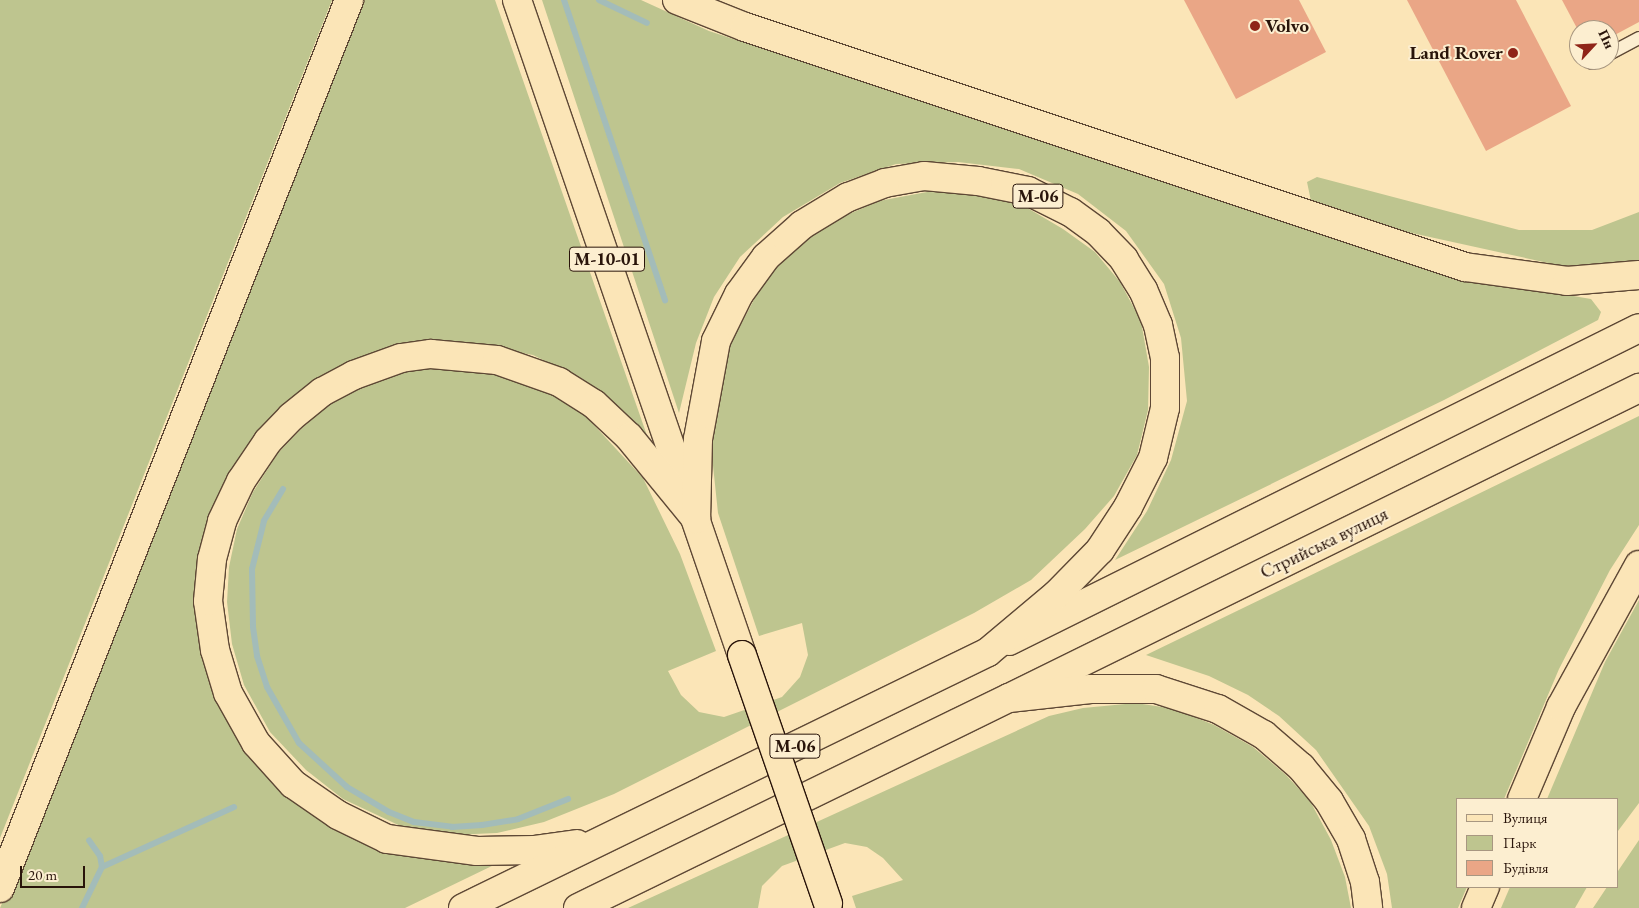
<!DOCTYPE html>
<html>
<head>
<meta charset="utf-8">
<style>
  body { margin:0 }
  #map { position:relative; width:1639px; height:908px; overflow:hidden; background:#fbe5b7; font-family:"EB Garamond",serif }
  div>[style] { position:absolute }
  .green>* { inset:0; background:#bec58f }
  .stream>* { height:6px; margin:-3px; padding:0 3px; transform-origin:3px; border-radius:3px; background:#a3bcb9 }
  .building>* { inset:0; background:#eaa686 }
  .roads { filter:drop-shadow(1px 0 #5e4835) drop-shadow(-1px 0 #5e4835) drop-shadow(0 1px #5e4835) drop-shadow(0 -1px #5e4835) }
  .lane>* { height:12px; margin:-6px; padding:0 6px; transform-origin:6px; border-radius:6px; background:#fceed0 }
  .primary>* { height:28px; margin:-14px; padding:0 14px; transform-origin:14px; border-radius:14px; background:#fbe5b7 }
  .highway>* { height:28px; margin:-14px; padding:0 14px; transform-origin:14px; border-radius:14px; background:#fbe5b7 }
  .bridges { filter:drop-shadow(1px 0 #29140a) drop-shadow(-1px 0 #29140a) drop-shadow(0 1px #29140a) drop-shadow(0 -1px #29140a) }
  .highway-bridge>* { height:28px; margin:-14px; padding:0 14px; transform-origin:14px; border-radius:14px; background:#fbe5b7 }
  .dots>* { width:14px; height:14px; translate:-50% -50%; box-sizing:border-box; border:2px solid #fceed0; border-radius:50% }
  span { translate:-50% -50%; white-space:nowrap; text-align:center; line-height:1.15; -webkit-text-stroke:4px #fceed0; paint-order:stroke }
  .shield-label span { padding:1px 4px; background:#fceed0; border:1px solid; border-radius:4px; -webkit-text-stroke-width:0 }
  .shield-label { font-size:18px; color:#29140a; font-weight:700 }
  .poi-label { font-size:19px; color:#29140a; font-weight:700 }
  .left { translate:0 -50%; text-align:left }
  .right { translate:-100% -50%; text-align:right }
  .street-label { font-size:19px; color:#29140a }
  .legend { position:absolute; left:1456px; top:798px; width:162px; height:90px; box-sizing:border-box; background:#fceed0; border:1px solid #a89781; margin:0; padding:6px 9px; list-style:none; font-size:15px; color:#29140a }
  .legend li { display:flex; align-items:center; gap:10px; height:25px }
  .legend b { width:25px; border:1px solid #a89781 }
  .north { position:absolute; left:1569px; top:20px; width:50px; height:50px; box-sizing:border-box; background:#fceed0; border:1px solid #a89781; border-radius:50%; rotate:65deg; font-size:14px; font-weight:700; line-height:20px; text-align:center; color:#29140a }
  .north::after { content:''; display:block; margin:auto; width:18px; height:22px; background:#8f2418; clip-path:polygon(50% 0,100% 100%,50% 72%,0 100%) }
  .scale { position:absolute; left:20px; top:866px; width:65px; height:22px; box-sizing:border-box; border:2px solid #29140a; border-top:0; padding-left:6px; font-size:15px; line-height:18px; white-space:nowrap; color:#29140a; -webkit-text-stroke:4px #fceed0; paint-order:stroke }
</style>
</head>
<body>
<div id="map">
  <div class="green">
    <i style="clip-path:polygon(0 0,332px 0,0 838px)"></i>
    <i style="clip-path:polygon(359px 0,495px 0,651px 447px,567px 372px,533px 355px,462px 342px,431px 343px,316px 384px,205px 558px,247px 749px,395px 853px,444px 862px,496px 864px,405px 908px,0 908px,34px 830px)"></i>
    <i style="clip-path:polygon(542px 0,641px 0,709px 31px,1460px 277px,1591px 299px,1601px 312px,1598px 320px,1444px 400px,1115px 560px,1147px 511px,1171px 460px,1187px 401px,1181px 338px,1164px 284px,1126px 231px,1078px 194px,1019px 169px,958px 162px,896px 164px,840px 183px,783px 217px,740px 257px,714px 297px,696px 343px,679px 413px)"></i>
    <i style="clip-path:polygon(1317px 177px,1519px 230px,1592px 230px,1639px 212px,1639px 261px,1562px 266px,1398px 230px,1312px 206px,1307px 182px)"></i>
    <i style="clip-path:polygon(927px 192px,975px 193px,1024px 206px,1063px 229px,1095px 252px,1120px 282px,1141px 321px,1149px 367px,1148px 410px,1137px 455px,1114px 496px,1085px 529px,1031px 580px,974px 613px,614px 794px,544px 822px,497px 833px,452px 835px,409px 830px,343px 799px,306px 770px,270px 732px,244px 685px,232px 644px,227px 602px,229px 567px,237px 529px,253px 492px,278px 453px,301px 429px,330px 403px,358px 388px,422px 366px,518px 376px,580px 410px,643px 478px,680px 554px,716px 651px,668px 671px,681px 695px,699px 712px,724px 717px,782px 697px,800px 677px,808px 655px,802px 623px,759px 636px,718px 513px,712px 456px,716px 399px,727px 351px,768px 273px,795px 247px,833px 221px,879px 201px)"></i>
    <i style="clip-path:polygon(1639px 416px,1639px 525px,1610px 570px,1559px 669px,1504px 799px,1458px 799px,1458px 887px,1467px 887px,1458px 908px,1392px 908px,1387px 874px,1369px 826px,1316px 750px,1279px 716px,1248px 695px,1209px 676px,1146px 655px)"></i>
    <i style="clip-path:polygon(1639px 600px,1639px 803px,1618px 831px,1618px 799px,1547px 799px,1605px 662px)"></i>
    <i style="clip-path:polygon(1136px 703px,1175px 709px,1214px 725px,1253px 747px,1286px 775px,1310px 801px,1331px 840px,1345px 877px,1351px 908px,856px 908px,852px 896px,903px 880px,883px 858px,867px 847px,845px 843px,782px 866px,762px 886px,758px 908px,628px 908px,1049px 716px,1083px 708px)"></i>
    <i style="clip-path:polygon(1639px 840px,1639px 908px,1593px 908px,1607px 887px,1618px 887px,1618px 871px)"></i>
    <i style="clip-path:polygon(1510px 887px,1587px 887px,1575px 908px,1501px 908px)"></i>
  </div>
  <div class="stream">
    <i style="left:564px;top:0;width:317px;rotate:71.4deg"></i>
    <i style="left:599px;top:0;width:53px;rotate:25.6deg"></i>
    <i style="left:283px;top:489px;width:37px;rotate:121deg"></i>
    <i style="left:264px;top:521px;width:49px;rotate:104deg"></i>
    <i style="left:252px;top:569px;width:58px;rotate:89deg"></i>
    <i style="left:253px;top:627px;width:29px;rotate:82deg"></i>
    <i style="left:257px;top:656px;width:33px;rotate:72deg"></i>
    <i style="left:267px;top:687px;width:64px;rotate:60.3deg"></i>
    <i style="left:299px;top:743px;width:65px;rotate:42.5deg"></i>
    <i style="left:347px;top:787px;width:49px;rotate:30.8deg"></i>
    <i style="left:389px;top:812px;width:27px;rotate:22deg"></i>
    <i style="left:414px;top:822px;width:38px;rotate:7deg"></i>
    <i style="left:452px;top:827px;width:30px;rotate:-4deg"></i>
    <i style="left:482px;top:825px;width:36px;rotate:-9deg"></i>
    <i style="left:518px;top:819px;width:54px;rotate:-21.8deg"></i>
    <i style="left:102px;top:867px;width:145px;rotate:-24.4deg"></i>
    <i style="left:82px;top:908px;width:46px;rotate:-64deg"></i>
    <i style="left:102px;top:867px;width:11px;rotate:-100deg"></i>
    <i style="left:100px;top:856px;width:19px;rotate:-125deg"></i>
  </div>
  <div class="building">
    <i style="clip-path:polygon(1184px 0,1299px 0,1326px 52px,1236px 99px)"></i>
    <i style="clip-path:polygon(1407px 0,1516px 0,1571px 106px,1486px 151px)"></i>
    <i style="clip-path:polygon(1562px 0,1639px 0,1639px 22px,1609px 38px,1609px 30px,1579px 32px)"></i>
  </div>
  <div class="roads">
    <div class="lane">
      <i style="left:1609px;top:54px;width:34px;rotate:-28deg"></i>
      <i style="left:1592px;top:63px;width:6px;rotate:-31deg"></i>
    </div>
    <div class="primary">
      <i style="left:1009px;top:641px;width:703px;rotate:-26.42deg"></i>
      <i style="left:1013px;top:696px;width:698px;rotate:-26.2deg"></i>
    </div>
    <div class="highway">
      <i style="left:517px;top:0;width:693px;rotate:71.04deg"></i>
      <i style="left:677px;top:0;width:73px;rotate:21.7deg"></i>
      <i style="left:745px;top:27px;width:759px;rotate:18.43deg"></i>
      <i style="left:1465px;top:267px;width:103px;rotate:7.8deg"></i>
      <i style="left:1567px;top:281px;width:72px;rotate:-4.8deg"></i>
      <i style="left:1522px;top:799px;width:100px;rotate:-67deg"></i>
      <i style="left:1561px;top:707px;width:162px;rotate:-61.2deg"></i>
      <i style="left:577px;top:844px;width:42px;rotate:171.9deg"></i>
      <i style="left:535px;top:850px;width:58px;rotate:179deg"></i>
      <i style="left:477px;top:851px;width:91px;rotate:-172.4deg"></i>
      <i style="left:387px;top:839px;width:55px;rotate:-153.9deg"></i>
      <i style="left:338px;top:815px;width:55px;rotate:-145.4deg"></i>
      <i style="left:293px;top:784px;width:55px;rotate:-132.1deg"></i>
      <i style="left:256px;top:743px;width:57px;rotate:-119.2deg"></i>
      <i style="left:228px;top:693px;width:45px;rotate:-106.8deg"></i>
      <i style="left:215px;top:650px;width:49px;rotate:-98.1deg"></i>
      <i style="left:208px;top:601px;width:42px;rotate:-84.6deg"></i>
      <i style="left:212px;top:559px;width:39px;rotate:-75deg"></i>
      <i style="left:222px;top:521px;width:44px;rotate:-64.6deg"></i>
      <i style="left:241px;top:481px;width:48px;rotate:-56deg"></i>
      <i style="left:268px;top:441px;width:33px;rotate:-46deg"></i>
      <i style="left:291px;top:417px;width:40px;rotate:-39deg"></i>
      <i style="left:322px;top:392px;width:36px;rotate:-28deg"></i>
      <i style="left:354px;top:375px;width:50px;rotate:-19.9deg"></i>
      <i style="left:401px;top:358px;width:30px;rotate:-8deg"></i>
      <i style="left:431px;top:354px;width:66px;rotate:5.2deg"></i>
      <i style="left:497px;top:360px;width:66px;rotate:19.5deg"></i>
      <i style="left:559px;top:382px;width:41px;rotate:32.2deg"></i>
      <i style="left:594px;top:404px;width:48px;rotate:43.3deg"></i>
      <i style="left:629px;top:437px;width:106px;rotate:50.7deg"></i>
      <i style="left:0;top:888px;width:954px;rotate:-68.54deg"></i>
      <i style="left:463px;top:908px;width:584px;rotate:-25.99deg"></i>
      <i style="left:988px;top:652px;width:89px;rotate:-40deg"></i>
      <i style="left:1056px;top:595px;width:63px;rotate:-45.6deg"></i>
      <i style="left:1100px;top:550px;width:51px;rotate:-56.9deg"></i>
      <i style="left:1128px;top:507px;width:55px;rotate:-63deg"></i>
      <i style="left:1153px;top:458px;width:51px;rotate:-76.5deg"></i>
      <i style="left:1165px;top:408px;width:50px;rotate:-90deg"></i>
      <i style="left:1165px;top:358px;width:34px;rotate:-102deg"></i>
      <i style="left:1158px;top:325px;width:38px;rotate:-113deg"></i>
      <i style="left:1143px;top:290px;width:36px;rotate:-122deg"></i>
      <i style="left:1124px;top:259px;width:37px;rotate:-134deg"></i>
      <i style="left:1098px;top:232px;width:34px;rotate:-144deg"></i>
      <i style="left:1070px;top:212px;width:47px;rotate:-153.4deg"></i>
      <i style="left:1028px;top:191px;width:51px;rotate:-168.7deg"></i>
      <i style="left:978px;top:181px;width:54px;rotate:-174.7deg"></i>
      <i style="left:924px;top:176px;width:40px;rotate:170deg"></i>
      <i style="left:885px;top:183px;width:40px;rotate:159deg"></i>
      <i style="left:848px;top:197px;width:54px;rotate:148.7deg"></i>
      <i style="left:802px;top:225px;width:48px;rotate:138.4deg"></i>
      <i style="left:766px;top:257px;width:46px;rotate:126.1deg"></i>
      <i style="left:739px;top:294px;width:52px;rotate:116.1deg"></i>
      <i style="left:716px;top:341px;width:100px;rotate:100.4deg"></i>
      <i style="left:698px;top:439px;width:80px;rotate:91.4deg"></i>
      <i style="left:578px;top:908px;width:479px;rotate:-26deg"></i>
      <i style="left:1009px;top:698px;width:82px;rotate:-6.3deg"></i>
      <i style="left:1091px;top:689px;width:65px"></i>
      <i style="left:1156px;top:689px;width:65px;rotate:17.9deg"></i>
      <i style="left:1218px;top:709px;width:53px;rotate:29.5deg"></i>
      <i style="left:1264px;top:735px;width:49px;rotate:40.9deg"></i>
      <i style="left:1301px;top:767px;width:44px;rotate:50.5deg"></i>
      <i style="left:1329px;top:801px;width:44px;rotate:59.9deg"></i>
      <i style="left:1351px;top:839px;width:45px;rotate:72deg"></i>
      <i style="left:1365px;top:882px;width:26px;rotate:83deg"></i>
      <i style="left:1476px;top:908px;width:23px;rotate:-67deg"></i>
    </div>
  </div>
  <div class="bridges">
    <div class="highway-bridge">
      <i style="left:742px;top:655px;width:263px;rotate:70.9deg"></i>
    </div>
  </div>
  <div class="dots">
    <i style="left:1255px;top:26px;background:#8f2418"></i>
    <i style="left:1513px;top:53px;background:#8f2418"></i>
  </div>
  <div class="shield-label">
    <span style="left:1038px;top:196px">М-06</span>
    <span style="left:607px;top:259px">М-10-01</span>
    <span style="left:795px;top:746px">М-06</span>
  </div>
  <div class="poi-label">
    <span class="left" style="left:1265px;top:26px">Volvo</span>
    <span class="right" style="left:1503px;top:53px">Land Rover</span>
  </div>
  <div class="street-label">
    <span style="left:1324px;top:543px;rotate:-26deg">Стрийська вулиця</span>
  </div>
  <ul class="legend">
  <li><b style="height:6px;background:#fbe5b7"></b>Вулиця</li>
  <li><b style="height:14px;background:#bec58f"></b>Парк</li>
  <li><b style="height:14px;background:#eaa686"></b>Будівля</li>
  </ul>
  <div class="north">Пн</div>
  <div class="scale">20 m</div>
</div>
</body>
</html>
